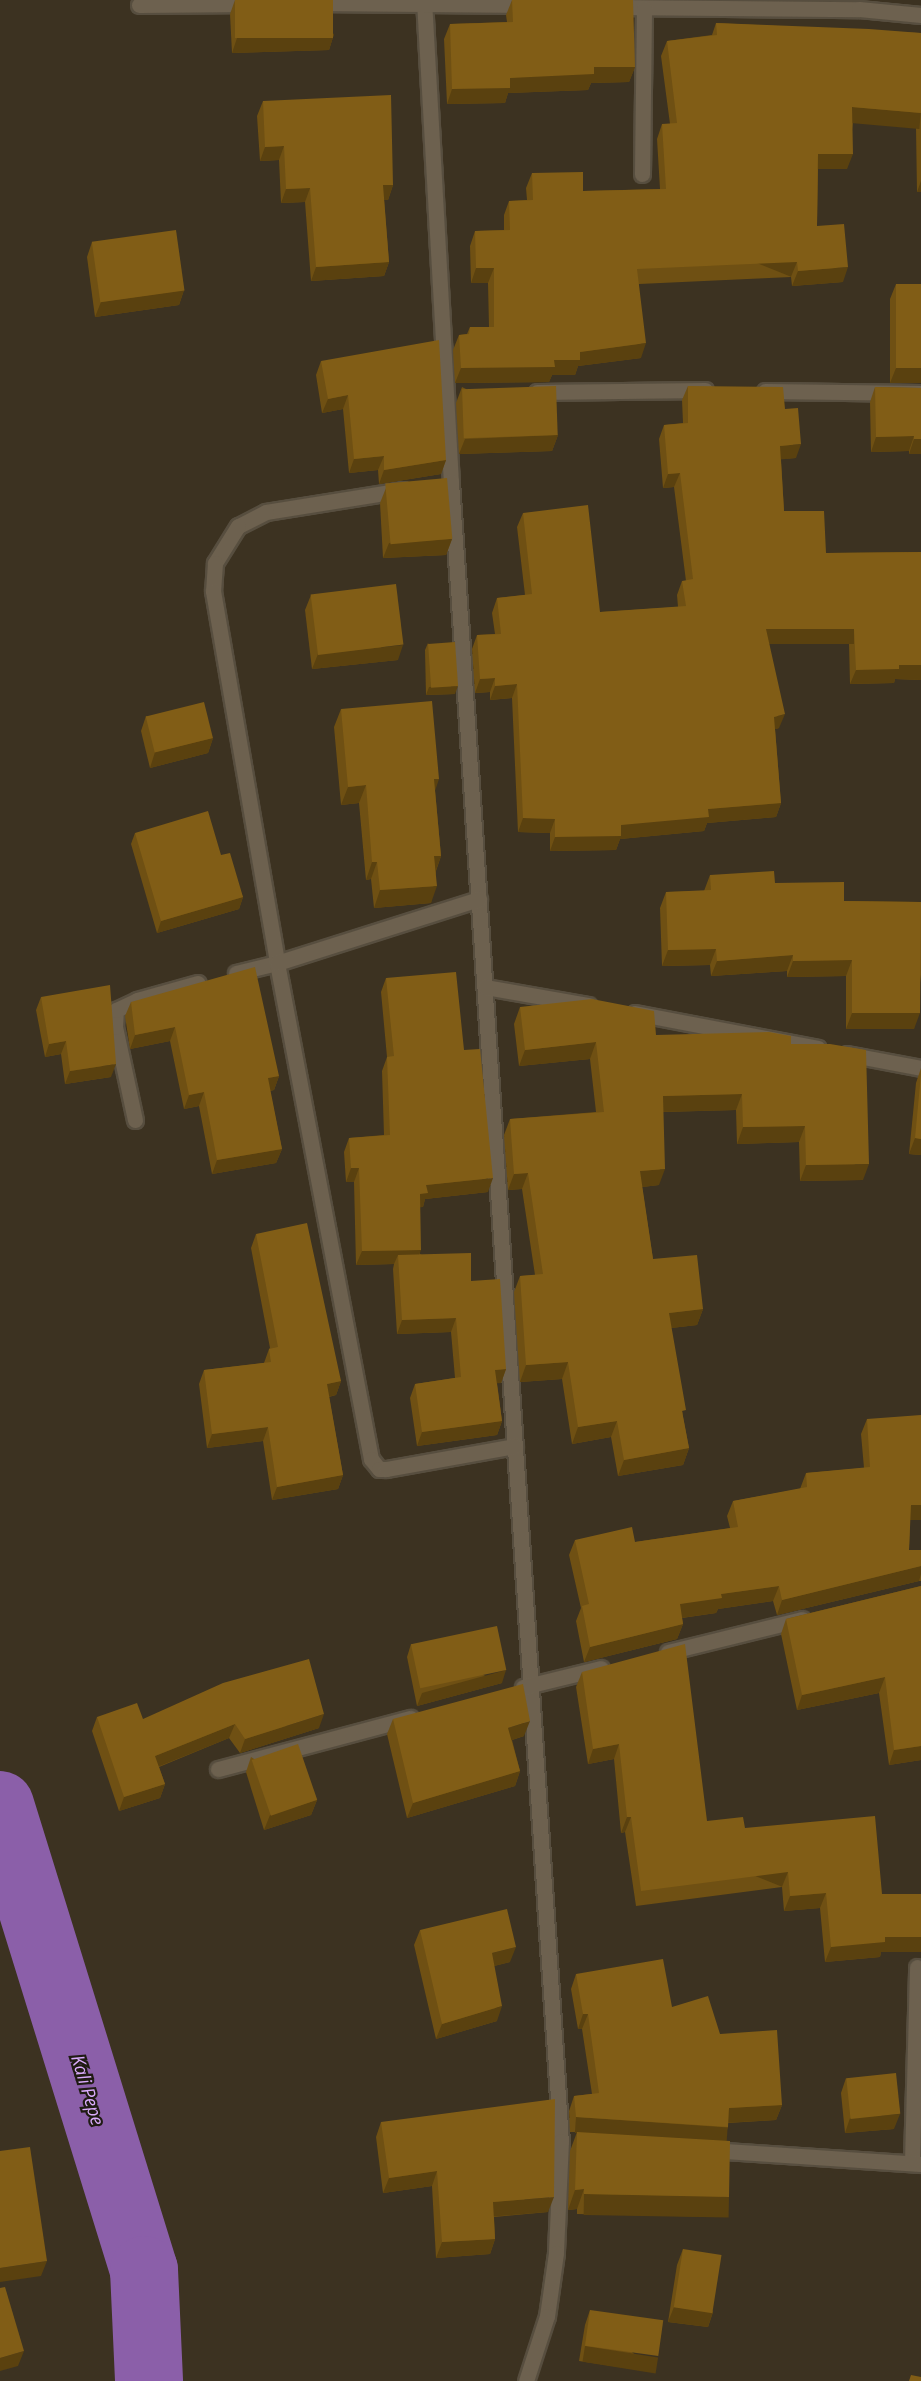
<!DOCTYPE html>
<html>
<head>
<meta charset="utf-8">
<style>
  body { margin:0 }
  #map { position:relative; width:921px; height:2381px; overflow:hidden; background:#3c3221; font-family:"Open Sans",sans-serif }
  div>[style] { position:absolute }
  .river>* { height:68px; margin:-34px; padding:0 34px; transform-origin:34px; border-radius:34px; background:#8b5fa9 }
  .roads { filter:drop-shadow(2px 0 #574e3f) drop-shadow(-2px 0 #574e3f) drop-shadow(0 2px #574e3f) drop-shadow(0 -2px #574e3f) }
  .lane>* { height:15px; margin:-7.5px; padding:0 7.5px; transform-origin:7.5px; border-radius:7.5px; background:#6d614f }
  .street>* { height:15px; margin:-7.5px; padding:0 7.5px; transform-origin:7.5px; border-radius:7.5px; background:#6d614f }
  .wall>* { inset:0; background:#6f5013 }
  .shaded-wall>* { inset:0; background:#5a410f; transform-origin:0 0 }
  .building>* { inset:0; background:#815d16; transform-origin:0 0 }
  span { translate:-50% -50%; white-space:nowrap; text-align:center; line-height:1.15; -webkit-text-stroke:4.5px #1f1b13; paint-order:stroke }
  .water-label { font-size:18px; color:#d9abfb; font-style:italic }
</style>
</head>
<body>
<div id="map">
  <div class="river">
    <i style="left:0;top:1805px;width:487px;rotate:72.8deg"></i>
    <i style="left:144px;top:2270px;width:111px;rotate:87.4deg"></i>
  </div>
  <div class="roads">
    <div class="lane">
      <i style="left:236px;top:973px;width:42px;rotate:-13.7deg"></i>
      <i style="left:135px;top:1120px;width:95px;rotate:-102.1deg"></i>
      <i style="left:115px;top:1027px;width:17px;rotate:-87deg"></i>
      <i style="left:116px;top:1010px;width:23px;rotate:-25deg"></i>
      <i style="left:137px;top:1000px;width:63px;rotate:-15.6deg"></i>
      <i style="left:912px;top:2163px;width:196px;rotate:-88.5deg"></i>
    </div>
    <div class="street">
      <i style="left:424px;top:0;width:483px;rotate:86.8deg"></i>
      <i style="left:451px;top:482px;width:1663px;rotate:86.21deg"></i>
      <i style="left:561px;top:2141px;width:112px;rotate:92.6deg"></i>
      <i style="left:556px;top:2253px;width:64px;rotate:98.1deg"></i>
      <i style="left:547px;top:2316px;width:68px;rotate:107.9deg"></i>
      <i style="left:313px;top:3px;width:216px;rotate:0.5deg"></i>
      <i style="left:139px;top:5px;width:114px;rotate:-0.5deg"></i>
      <i style="left:613px;top:7px;width:246px;rotate:0.5deg"></i>
      <i style="left:859px;top:9px;width:62px;rotate:5.5deg"></i>
      <i style="left:642px;top:174px;width:166px;rotate:-89.3deg"></i>
      <i style="left:765px;top:391px;width:156px;rotate:0.7deg"></i>
      <i style="left:537px;top:392px;width:168px;rotate:-0.7deg"></i>
      <i style="left:403px;top:490px;width:139px;rotate:170.9deg"></i>
      <i style="left:266px;top:512px;width:31px;rotate:153deg"></i>
      <i style="left:238px;top:526px;width:44px;rotate:121.9deg"></i>
      <i style="left:215px;top:563px;width:28px;rotate:94deg"></i>
      <i style="left:213px;top:591px;width:377px;rotate:80.2deg"></i>
      <i style="left:277px;top:963px;width:505px;rotate:79.27deg"></i>
      <i style="left:371px;top:1459px;width:13px;rotate:51deg"></i>
      <i style="left:379px;top:1469px;width:7px"></i>
      <i style="left:386px;top:1469px;width:131px;rotate:-10.1deg"></i>
      <i style="left:277px;top:963px;width:212px;rotate:-17.6deg"></i>
      <i style="left:485px;top:987px;width:105px;rotate:9.9deg"></i>
      <i style="left:635px;top:1013px;width:186px;rotate:10.8deg"></i>
      <i style="left:847px;top:1054px;width:75px;rotate:10.7deg"></i>
      <i style="left:668px;top:1652px;width:138px;rotate:-13.8deg"></i>
      <i style="left:523px;top:1687px;width:80px;rotate:-13.7deg"></i>
      <i style="left:218px;top:1769px;width:199px;rotate:-14.9deg"></i>
      <i style="left:710px;top:2150px;width:211px;rotate:3.8deg"></i>
    </div>
  </div>
  <div class="wall">
    <i style="clip-path:polygon(235px 0,334px 34px,329px 50px,232px 53px,230px 14px)"></i>
    <i style="clip-path:polygon(512px 0,635px 67px,629px 82px,591px 83px,588px 90px,508px 93px,505px 103px,447px 104px,444px 39px,450px 24px,507px 22px,506px 15px)"></i>
    <i style="clip-path:polygon(716px 23px,921px 33px,921px 192px,917px 192px,916px 128px,853px 122px,847px 169px,818px 169px,817px 226px,843px 282px,792px 286px,791px 277px,639px 284px,641px 358px,578px 366px,575px 375px,552px 375px,549px 382px,455px 383px,453px 350px,459px 335px,467px 334px,470px 327px,489px 327px,488px 283px,471px 283px,470px 246px,475px 231px,504px 230px,504px 215px,509px 201px,527px 200px,526px 188px,532px 173px,583px 191px,660px 189px,657px 139px,662px 124px,670px 124px,661px 56px,667px 41px,712px 35px)"></i>
    <i style="clip-path:polygon(263px 101px,393px 185px,388px 200px,384px 200px,389px 262px,384px 276px,311px 281px,305px 202px,281px 203px,279px 160px,260px 161px,257px 116px)"></i>
    <i style="clip-path:polygon(92px 242px,184px 290px,179px 305px,95px 317px,87px 257px)"></i>
    <i style="clip-path:polygon(896px 284px,921px 383px,890px 383px,890px 299px)"></i>
    <i style="clip-path:polygon(321px 361px,446px 460px,441px 474px,379px 484px,378px 470px,349px 473px,343px 409px,322px 413px,316px 375px)"></i>
    <i style="clip-path:polygon(688px 386px,785px 409px,796px 458px,781px 459px,784px 511px,826px 553px,921px 552px,921px 680px,895px 679px,894px 683px,850px 684px,849px 643px,769px 643px,779px 728px,775px 729px,781px 803px,776px 817px,707px 823px,704px 831px,620px 839px,616px 850px,550px 851px,550px 833px,518px 832px,512px 698px,490px 700px,490px 692px,475px 693px,472px 649px,477px 635px,495px 634px,492px 613px,497px 598px,525px 595px,517px 527px,523px 513px,600px 612px,678px 607px,677px 595px,682px 581px,686px 581px,674px 487px,663px 488px,659px 439px,664px 425px,683px 423px,682px 400px)"></i>
    <i style="clip-path:polygon(462px 387px,558px 435px,552px 451px,459px 454px,456px 403px)"></i>
    <i style="clip-path:polygon(875px 387px,921px 388px,921px 454px,909px 454px,909px 451px,871px 452px,870px 402px)"></i>
    <i style="clip-path:polygon(386px 488px,452px 539px,446px 555px,383px 558px,380px 503px)"></i>
    <i style="clip-path:polygon(311px 595px,398px 660px,312px 669px,305px 610px)"></i>
    <i style="clip-path:polygon(428px 643px,455px 694px,426px 695px,425px 650px)"></i>
    <i style="clip-path:polygon(341px 709px,435px 791px,441px 856px,436px 871px,431px 903px,374px 908px,371px 879px,366px 880px,359px 803px,341px 805px,334px 727px)"></i>
    <i style="clip-path:polygon(146px 716px,213px 738px,208px 753px,150px 768px,141px 731px)"></i>
    <i style="clip-path:polygon(135px 833px,221px 855px,243px 897px,239px 909px,157px 933px,131px 844px)"></i>
    <i style="clip-path:polygon(710px 875px,775px 883px,844px 901px,921px 902px,921px 975px,914px 1029px,846px 1029px,846px 976px,787px 977px,787px 971px,711px 976px,710px 965px,662px 966px,660px 908px,666px 892px,704px 891px)"></i>
    <i style="clip-path:polygon(386px 978px,464px 1050px,488px 1192px,425px 1199px,423px 1207px,420px 1207px,420px 1254px,471px 1281px,506px 1369px,501px 1383px,497px 1383px,502px 1421px,497px 1435px,417px 1446px,410px 1398px,415px 1384px,455px 1378px,451px 1332px,397px 1334px,393px 1269px,394px 1264px,356px 1265px,354px 1182px,346px 1182px,344px 1152px,349px 1138px,384px 1135px,382px 1071px,387px 1057px,381px 992px)"></i>
    <i style="clip-path:polygon(41px 997px,111px 1077px,65px 1084px,61px 1054px,45px 1057px,36px 1010px)"></i>
    <i style="clip-path:polygon(131px 1002px,279px 1076px,274px 1090px,270px 1091px,282px 1149px,276px 1163px,212px 1174px,199px 1106px,184px 1109px,170px 1041px,130px 1049px,125px 1016px)"></i>
    <i style="clip-path:polygon(520px 1007px,656px 1035px,791px 1044px,863px 1180px,800px 1181px,799px 1142px,737px 1144px,736px 1110px,663px 1112px,659px 1185px,642px 1187px,653px 1259px,703px 1309px,697px 1325px,671px 1328px,683px 1417px,689px 1448px,683px 1465px,618px 1476px,611px 1437px,572px 1444px,562px 1379px,520px 1382px,514px 1292px,520px 1276px,535px 1275px,522px 1189px,508px 1190px,504px 1135px,510px 1119px,596px 1112px,590px 1059px,519px 1066px,514px 1024px)"></i>
    <i style="clip-path:polygon(921px 1068px,921px 1155px,909px 1154px,916px 1083px)"></i>
    <i style="clip-path:polygon(256px 1234px,341px 1381px,336px 1395px,329px 1397px,343px 1475px,338px 1489px,272px 1500px,263px 1441px,207px 1448px,199px 1384px,204px 1370px,264px 1363px,269px 1349px,270px 1348px,251px 1248px)"></i>
    <i style="clip-path:polygon(867px 1419px,910px 1520px,909px 1550px,921px 1550px,921px 1581px,919px 1581px,777px 1615px,773px 1601px,718px 1609px,716px 1613px,682px 1618px,683px 1624px,677px 1639px,584px 1662px,576px 1621px,581px 1608px,569px 1555px,575px 1540px,635px 1542px,730px 1528px,727px 1516px,733px 1501px,800px 1489px,806px 1473px,864px 1468px,861px 1434px)"></i>
    <i style="clip-path:polygon(921px 1586px,921px 1760px,889px 1765px,879px 1693px,797px 1710px,781px 1634px,786px 1619px)"></i>
    <i style="clip-path:polygon(411px 1644px,502px 1683px,417px 1706px,407px 1657px)"></i>
    <i style="clip-path:polygon(582px 1672px,707px 1821px,745px 1828px,882px 1894px,881px 1952px,880px 1957px,825px 1962px,820px 1908px,784px 1911px,782px 1887px,636px 1906px,625px 1832px,621px 1833px,614px 1759px,588px 1764px,576px 1687px)"></i>
    <i style="clip-path:polygon(97px 1717px,143px 1719px,319px 1728px,240px 1753px,229px 1738px,159px 1767px,165px 1784px,160px 1798px,119px 1811px,92px 1731px)"></i>
    <i style="clip-path:polygon(393px 1719px,524px 1736px,512px 1740px,520px 1771px,515px 1786px,407px 1818px,387px 1734px)"></i>
    <i style="clip-path:polygon(251px 1757px,317px 1800px,311px 1815px,264px 1830px,246px 1772px)"></i>
    <i style="clip-path:polygon(420px 1930px,510px 1962px,494px 1966px,497px 2021px,436px 2039px,414px 1945px)"></i>
    <i style="clip-path:polygon(576px 1974px,672px 2007px,720px 2034px,782px 2105px,776px 2120px,728px 2123px,728px 2127px,723px 2141px,722px 2217px,577px 2214px,577px 2209px,568px 2210px,570px 2151px,577px 2132px,570px 2132px,569px 2111px,574px 2096px,592px 2094px,582px 2029px,578px 2029px,571px 1989px)"></i>
    <i style="clip-path:polygon(846px 2078px,894px 2129px,845px 2133px,841px 2093px)"></i>
    <i style="clip-path:polygon(381px 2122px,548px 2212px,494px 2217px,495px 2239px,490px 2254px,436px 2258px,432px 2186px,383px 2193px,376px 2137px)"></i>
    <i style="clip-path:polygon(683px 2249px,713px 2312px,708px 2327px,668px 2322px,677px 2265px)"></i>
    <i style="clip-path:polygon(590px 2310px,652px 2372px,579px 2361px,585px 2325px)"></i>
  </div>
  <div class="shaded-wall">
    <i style="clip-path:polygon(334px 34px,329px 50px,232px 53px,237px 38px)"></i>
    <i style="clip-path:polygon(594px 67px,635px 67px,629px 82px,591px 83px,588px 90px,508px 93px,505px 103px,447px 104px,452px 89px,510px 78px)"></i>
    <i style="left:852px;top:107px;width:69px;height:16px;rotate:5deg"></i>
    <i style="clip-path:polygon(284px 146px,279px 160px,260px 161px,265px 147px)"></i>
    <i style="clip-path:polygon(818px 154px,853px 154px,847px 169px,812px 169px)"></i>
    <i style="clip-path:polygon(921px 181px,921px 192px,917px 192px)"></i>
    <i style="clip-path:polygon(383px 185px,393px 185px,388px 200px,378px 200px)"></i>
    <i style="clip-path:polygon(310px 188px,305px 202px,281px 203px,286px 189px)"></i>
    <i style="clip-path:polygon(389px 262px,384px 276px,311px 281px,316px 267px)"></i>
    <i style="left:797px;top:262px;width:16px;height:160px;rotate:112deg"></i>
    <i style="clip-path:polygon(848px 267px,843px 282px,792px 286px,798px 271px)"></i>
    <i style="clip-path:polygon(476px 268px,494px 268px,488px 283px,471px 283px)"></i>
    <i style="clip-path:polygon(184px 290px,179px 305px,95px 317px,101px 302px)"></i>
    <i style="clip-path:polygon(646px 343px,641px 358px,578px 366px,575px 375px,552px 375px,549px 382px,455px 383px,461px 368px,554px 360px,580px 352px)"></i>
    <i style="clip-path:polygon(896px 368px,921px 368px,921px 383px,890px 383px)"></i>
    <i style="clip-path:polygon(348px 395px,343px 409px,322px 413px,328px 399px)"></i>
    <i style="clip-path:polygon(558px 435px,552px 451px,459px 454px,465px 439px)"></i>
    <i style="clip-path:polygon(914px 436px,909px 451px,871px 452px,876px 437px)"></i>
    <i style="clip-path:polygon(914px 439px,921px 439px,921px 454px,909px 454px)"></i>
    <i style="clip-path:polygon(801px 444px,796px 458px,775px 460px,780px 446px)"></i>
    <i style="clip-path:polygon(384px 456px,378px 470px,349px 473px,354px 459px)"></i>
    <i style="clip-path:polygon(446px 460px,441px 474px,379px 484px,384px 470px)"></i>
    <i style="clip-path:polygon(680px 473px,674px 487px,663px 488px,668px 474px)"></i>
    <i style="clip-path:polygon(452px 539px,446px 555px,383px 558px,389px 543px)"></i>
    <i style="left:766px;top:629px;width:88px;height:15px"></i>
    <i style="clip-path:polygon(403px 645px,398px 660px,312px 669px,318px 654px)"></i>
    <i style="clip-path:polygon(899px 665px,921px 665px,921px 680px,895px 679px,894px 683px,850px 684px,856px 670px)"></i>
    <i style="clip-path:polygon(495px 678px,490px 692px,475px 693px,480px 679px)"></i>
    <i style="clip-path:polygon(517px 684px,512px 698px,490px 700px,495px 686px)"></i>
    <i style="clip-path:polygon(458px 686px,455px 694px,426px 695px,429px 687px)"></i>
    <i style="clip-path:polygon(785px 714px,779px 728px,769px 731px,774px 717px)"></i>
    <i style="clip-path:polygon(213px 738px,208px 753px,150px 768px,155px 752px)"></i>
    <i style="clip-path:polygon(434px 779px,439px 779px,433px 797px)"></i>
    <i style="clip-path:polygon(366px 785px,359px 803px,341px 805px,348px 787px)"></i>
    <i style="clip-path:polygon(781px 803px,776px 817px,707px 823px,704px 831px,620px 839px,616px 850px,550px 851px,555px 837px,708px 809px)"></i>
    <i style="clip-path:polygon(523px 818px,555px 819px,550px 833px,518px 832px)"></i>
    <i style="clip-path:polygon(434px 856px,441px 856px,435px 873px)"></i>
    <i style="clip-path:polygon(372px 862px,377px 862px,371px 879px,366px 880px)"></i>
    <i style="clip-path:polygon(437px 886px,431px 903px,374px 908px,380px 890px)"></i>
    <i style="clip-path:polygon(243px 897px,239px 909px,157px 933px,161px 921px)"></i>
    <i style="clip-path:polygon(716px 949px,710px 965px,662px 966px,668px 950px)"></i>
    <i style="clip-path:polygon(793px 955px,787px 971px,711px 976px,717px 961px)"></i>
    <i style="clip-path:polygon(852px 960px,846px 976px,787px 977px,793px 961px)"></i>
    <i style="clip-path:polygon(852px 1013px,920px 1013px,914px 1029px,846px 1029px)"></i>
    <i style="clip-path:polygon(175px 1027px,170px 1041px,130px 1049px,135px 1035px)"></i>
    <i style="clip-path:polygon(66px 1041px,61px 1054px,45px 1057px,49px 1044px)"></i>
    <i style="clip-path:polygon(596px 1042px,590px 1059px,519px 1066px,525px 1050px)"></i>
    <i style="clip-path:polygon(116px 1064px,111px 1077px,65px 1084px,70px 1071px)"></i>
    <i style="clip-path:polygon(279px 1076px,274px 1090px,263px 1092px,268px 1078px)"></i>
    <i style="clip-path:polygon(204px 1092px,199px 1106px,184px 1109px,189px 1095px)"></i>
    <i style="clip-path:polygon(742px 1094px,736px 1110px,657px 1112px,663px 1096px)"></i>
    <i style="clip-path:polygon(805px 1126px,799px 1142px,737px 1144px,743px 1127px)"></i>
    <i style="clip-path:polygon(915px 1138px,921px 1139px,921px 1155px,909px 1154px)"></i>
    <i style="clip-path:polygon(282px 1149px,276px 1163px,212px 1174px,217px 1160px)"></i>
    <i style="clip-path:polygon(869px 1164px,863px 1180px,800px 1181px,806px 1165px)"></i>
    <i style="clip-path:polygon(351px 1168px,359px 1168px,354px 1182px,346px 1182px)"></i>
    <i style="clip-path:polygon(665px 1169px,659px 1185px,634px 1188px,640px 1171px)"></i>
    <i style="clip-path:polygon(528px 1173px,522px 1189px,508px 1190px,514px 1174px)"></i>
    <i style="clip-path:polygon(493px 1178px,488px 1192px,425px 1199px,423px 1207px,415px 1208px,420px 1194px,426px 1185px)"></i>
    <i style="clip-path:polygon(421px 1250px,416px 1264px,398px 1255px,394px 1264px,356px 1265px,362px 1251px)"></i>
    <i style="clip-path:polygon(703px 1309px,697px 1325px,663px 1329px,669px 1313px)"></i>
    <i style="clip-path:polygon(456px 1318px,451px 1332px,397px 1334px,402px 1320px)"></i>
    <i style="clip-path:polygon(568px 1362px,562px 1379px,520px 1382px,526px 1365px)"></i>
    <i style="clip-path:polygon(506px 1369px,501px 1383px,490px 1384px,495px 1370px)"></i>
    <i style="clip-path:polygon(341px 1381px,336px 1395px,322px 1398px,327px 1384px)"></i>
    <i style="clip-path:polygon(502px 1421px,497px 1435px,417px 1446px,422px 1432px)"></i>
    <i style="clip-path:polygon(617px 1421px,611px 1437px,572px 1444px,578px 1427px)"></i>
    <i style="clip-path:polygon(268px 1427px,263px 1441px,207px 1448px,212px 1434px)"></i>
    <i style="clip-path:polygon(689px 1448px,683px 1465px,618px 1476px,624px 1460px)"></i>
    <i style="clip-path:polygon(343px 1475px,338px 1489px,272px 1500px,277px 1487px)"></i>
    <i style="clip-path:polygon(911px 1505px,921px 1505px,921px 1520px,905px 1520px)"></i>
    <i style="clip-path:polygon(921px 1566px,921px 1574px,919px 1581px,777px 1615px,782px 1600px)"></i>
    <i style="clip-path:polygon(779px 1586px,773px 1601px,718px 1609px,716px 1613px,674px 1619px,680px 1604px,721px 1594px)"></i>
    <i style="clip-path:polygon(683px 1624px,677px 1639px,584px 1662px,590px 1647px)"></i>
    <i style="clip-path:polygon(506px 1670px,502px 1683px,417px 1706px,422px 1693px)"></i>
    <i style="clip-path:polygon(885px 1677px,879px 1693px,797px 1710px,802px 1695px)"></i>
    <i style="clip-path:polygon(324px 1714px,319px 1728px,240px 1753px,245px 1739px)"></i>
    <i style="clip-path:polygon(530px 1721px,524px 1736px,503px 1743px,508px 1728px)"></i>
    <i style="clip-path:polygon(235px 1724px,229px 1738px,150px 1770px,155px 1756px)"></i>
    <i style="clip-path:polygon(619px 1744px,614px 1759px,588px 1764px,593px 1749px)"></i>
    <i style="clip-path:polygon(921px 1746px,921px 1760px,889px 1765px,894px 1750px)"></i>
    <i style="clip-path:polygon(520px 1771px,515px 1786px,407px 1818px,413px 1803px)"></i>
    <i style="clip-path:polygon(165px 1784px,160px 1798px,119px 1811px,124px 1797px)"></i>
    <i style="clip-path:polygon(317px 1800px,311px 1815px,264px 1830px,270px 1815px)"></i>
    <i style="clip-path:polygon(627px 1817px,631px 1817px,625px 1832px,621px 1833px)"></i>
    <i style="left:788px;top:1872px;width:16px;height:148px;rotate:112deg"></i>
    <i style="clip-path:polygon(826px 1893px,820px 1908px,784px 1911px,790px 1896px)"></i>
    <i style="clip-path:polygon(885px 1937px,921px 1937px,921px 1952px,881px 1952px,880px 1957px,825px 1962px,831px 1947px)"></i>
    <i style="clip-path:polygon(516px 1947px,510px 1962px,486px 1968px,492px 1953px)"></i>
    <i style="clip-path:polygon(502px 2006px,497px 2021px,436px 2039px,442px 2024px)"></i>
    <i style="clip-path:polygon(583px 2014px,588px 2014px,582px 2029px,578px 2029px)"></i>
    <i style="clip-path:polygon(782px 2105px,776px 2120px,723px 2123px,729px 2108px)"></i>
    <i style="clip-path:polygon(900px 2114px,894px 2129px,845px 2133px,850px 2118px)"></i>
    <i style="left:576px;top:2117px;width:152px;height:16px;rotate:4deg"></i>
    <i style="clip-path:polygon(437px 2171px,432px 2186px,383px 2193px,389px 2178px)"></i>
    <i style="clip-path:polygon(584px 2189px,577px 2209px,568px 2210px,575px 2190px)"></i>
    <i style="left:584px;top:2194px;width:145px;height:21px;rotate:1deg"></i>
    <i style="clip-path:polygon(554px 2197px,548px 2212px,487px 2217px,493px 2202px)"></i>
    <i style="clip-path:polygon(495px 2239px,490px 2254px,436px 2258px,442px 2242px)"></i>
    <i style="clip-path:polygon(47px 2261px,41px 2276px,0 2282px,0 2268px)"></i>
    <i style="clip-path:polygon(674px 2307px,713px 2312px,708px 2327px,668px 2322px)"></i>
    <i style="left:585px;top:2346px;width:74px;height:16px;rotate:9deg"></i>
    <i style="clip-path:polygon(24px 2351px,18px 2366px,0 2371px,0 2358px)"></i>
  </div>
  <div class="building">
    <i style="left:235px;top:0;width:98px;height:38px"></i>
    <i style="clip-path:polygon(512px 0,633px 0,635px 67px,594px 67px,594px 74px,510px 78px,510px 88px,452px 89px,450px 24px,513px 22px)"></i>
    <i style="clip-path:polygon(716px 23px,869px 29px,921px 33px,921px 113px,852px 107px,853px 154px,818px 154px,817px 226px,844px 224px,848px 267px,798px 271px,797px 262px,637px 269px,646px 343px,580px 352px,580px 360px,554px 360px,555px 367px,461px 368px,459px 335px,469px 334px,470px 327px,494px 327px,494px 268px,476px 268px,475px 231px,510px 230px,509px 201px,533px 200px,532px 173px,583px 172px,583px 191px,666px 189px,662px 124px,677px 123px,667px 41px,717px 35px)"></i>
    <i style="clip-path:polygon(391px 95px,393px 185px,383px 185px,389px 262px,316px 267px,310px 188px,286px 189px,284px 146px,265px 147px,263px 101px)"></i>
    <i style="left:176px;top:230px;width:61px;height:85px;rotate:82deg"></i>
    <i style="left:896px;top:284px;width:25px;height:84px"></i>
    <i style="clip-path:polygon(439px 340px,446px 460px,384px 470px,384px 456px,354px 459px,348px 395px,328px 399px,321px 361px)"></i>
    <i style="left:556px;top:386px;width:49px;height:94px;rotate:88deg"></i>
    <i style="clip-path:polygon(688px 386px,783px 387px,785px 409px,798px 408px,801px 444px,780px 446px,784px 511px,824px 511px,826px 553px,921px 552px,921px 665px,899px 665px,899px 669px,856px 670px,854px 629px,766px 629px,785px 714px,774px 717px,781px 803px,708px 809px,709px 817px,621px 825px,621px 836px,555px 837px,555px 819px,523px 818px,517px 684px,495px 686px,495px 678px,480px 679px,477px 635px,501px 634px,497px 598px,532px 594px,523px 513px,588px 505px,600px 612px,686px 606px,682px 581px,693px 579px,680px 473px,668px 474px,664px 425px,688px 423px)"></i>
    <i style="clip-path:polygon(875px 387px,921px 388px,921px 439px,914px 439px,914px 436px,876px 437px)"></i>
    <i style="left:447px;top:478px;width:61px;height:62px;rotate:85deg"></i>
    <i style="left:396px;top:584px;width:61px;height:86px;rotate:83deg"></i>
    <i style="left:455px;top:642px;width:44px;height:27px;rotate:86deg"></i>
    <i style="clip-path:polygon(432px 701px,439px 779px,434px 779px,441px 856px,434px 856px,437px 886px,380px 890px,377px 862px,372px 862px,366px 785px,348px 787px,341px 709px)"></i>
    <i style="left:204px;top:702px;width:37px;height:60px;rotate:76deg"></i>
    <i style="clip-path:polygon(208px 811px,221px 855px,230px 853px,243px 897px,161px 921px,135px 833px)"></i>
    <i style="clip-path:polygon(774px 871px,775px 883px,844px 882px,844px 901px,921px 902px,920px 1013px,852px 1013px,852px 960px,793px 961px,793px 955px,717px 961px,716px 949px,668px 950px,666px 892px,711px 890px,710px 875px)"></i>
    <i style="clip-path:polygon(255px 967px,279px 1076px,268px 1078px,282px 1149px,217px 1160px,204px 1092px,189px 1095px,175px 1027px,135px 1035px,131px 1002px)"></i>
    <i style="clip-path:polygon(456px 972px,464px 1050px,480px 1049px,493px 1178px,426px 1185px,428px 1193px,420px 1194px,421px 1250px,362px 1251px,359px 1168px,351px 1168px,349px 1138px,390px 1135px,387px 1057px,394px 1056px,386px 978px)"></i>
    <i style="clip-path:polygon(110px 985px,116px 1064px,70px 1071px,66px 1041px,49px 1044px,41px 997px)"></i>
    <i style="clip-path:polygon(592px 999px,654px 1011px,656px 1035px,769px 1032px,791px 1036px,791px 1044px,830px 1044px,866px 1050px,869px 1164px,806px 1165px,805px 1126px,743px 1127px,742px 1094px,663px 1096px,665px 1169px,640px 1171px,653px 1259px,697px 1255px,703px 1309px,669px 1313px,686px 1410px,682px 1411px,689px 1448px,624px 1460px,617px 1421px,578px 1427px,568px 1362px,526px 1365px,520px 1276px,543px 1274px,528px 1173px,514px 1174px,510px 1119px,604px 1112px,596px 1042px,525px 1050px,520px 1007px)"></i>
    <i style="clip-path:polygon(921px 1074px,921px 1139px,915px 1138px)"></i>
    <i style="clip-path:polygon(307px 1223px,341px 1381px,327px 1384px,343px 1475px,277px 1487px,268px 1427px,212px 1434px,204px 1370px,271px 1362px,269px 1349px,278px 1347px,256px 1234px)"></i>
    <i style="clip-path:polygon(471px 1253px,471px 1281px,500px 1279px,506px 1369px,495px 1370px,502px 1421px,422px 1432px,415px 1384px,461px 1377px,456px 1318px,402px 1320px,398px 1255px)"></i>
    <i style="clip-path:polygon(921px 1415px,921px 1505px,911px 1505px,909px 1550px,921px 1550px,921px 1566px,782px 1600px,779px 1586px,721px 1594px,722px 1598px,680px 1604px,683px 1624px,590px 1647px,582px 1606px,589px 1604px,575px 1540px,632px 1527px,635px 1542px,738px 1527px,733px 1501px,807px 1487px,806px 1473px,870px 1467px,867px 1419px)"></i>
    <i style="clip-path:polygon(921px 1586px,921px 1746px,894px 1750px,885px 1677px,802px 1695px,786px 1619px)"></i>
    <i style="left:497px;top:1626px;width:45px;height:88px;rotate:78deg"></i>
    <i style="clip-path:polygon(685px 1644px,707px 1821px,743px 1817px,745px 1828px,875px 1816px,882px 1894px,921px 1894px,921px 1937px,885px 1937px,885px 1942px,831px 1947px,826px 1893px,790px 1896px,788px 1872px,641px 1891px,631px 1817px,627px 1817px,619px 1744px,593px 1749px,582px 1672px)"></i>
    <i style="clip-path:polygon(309px 1659px,324px 1714px,245px 1739px,235px 1724px,155px 1756px,165px 1784px,124px 1797px,97px 1717px,137px 1703px,143px 1719px,223px 1683px)"></i>
    <i style="clip-path:polygon(523px 1684px,530px 1721px,508px 1728px,520px 1771px,413px 1803px,393px 1719px)"></i>
    <i style="left:298px;top:1744px;width:59px;height:49px;rotate:71deg"></i>
    <i style="clip-path:polygon(507px 1909px,516px 1947px,492px 1953px,502px 2006px,442px 2024px,420px 1930px)"></i>
    <i style="clip-path:polygon(663px 1959px,672px 2007px,708px 1996px,720px 2034px,777px 2030px,782px 2105px,729px 2108px,728px 2127px,576px 2117px,574px 2096px,599px 2093px,588px 2014px,583px 2014px,576px 1974px)"></i>
    <i style="left:896px;top:2073px;width:41px;height:50px;rotate:84deg"></i>
    <i style="clip-path:polygon(555px 2099px,554px 2197px,493px 2202px,495px 2239px,442px 2242px,437px 2171px,389px 2178px,381px 2122px)"></i>
    <i style="clip-path:polygon(577px 2132px,730px 2141px,729px 2197px,584px 2194px,584px 2189px,575px 2190px)"></i>
    <i style="clip-path:polygon(30px 2147px,47px 2261px,0 2268px,0 2151px)"></i>
    <i style="left:683px;top:2249px;width:39px;height:59px;rotate:9deg"></i>
    <i style="clip-path:polygon(5px 2287px,24px 2351px,0 2358px,0 2288px)"></i>
    <i style="left:590px;top:2310px;width:74px;height:36px;rotate:8deg"></i>
    <i style="clip-path:polygon(911px 2375px,921px 2377px,921px 2381px,909px 2381px)"></i>
  </div>
  <div class="water-label">
    <span style="left:88px;top:2090px;rotate:73deg">Kali Pepe</span>
  </div>
</div>
</body>
</html>
